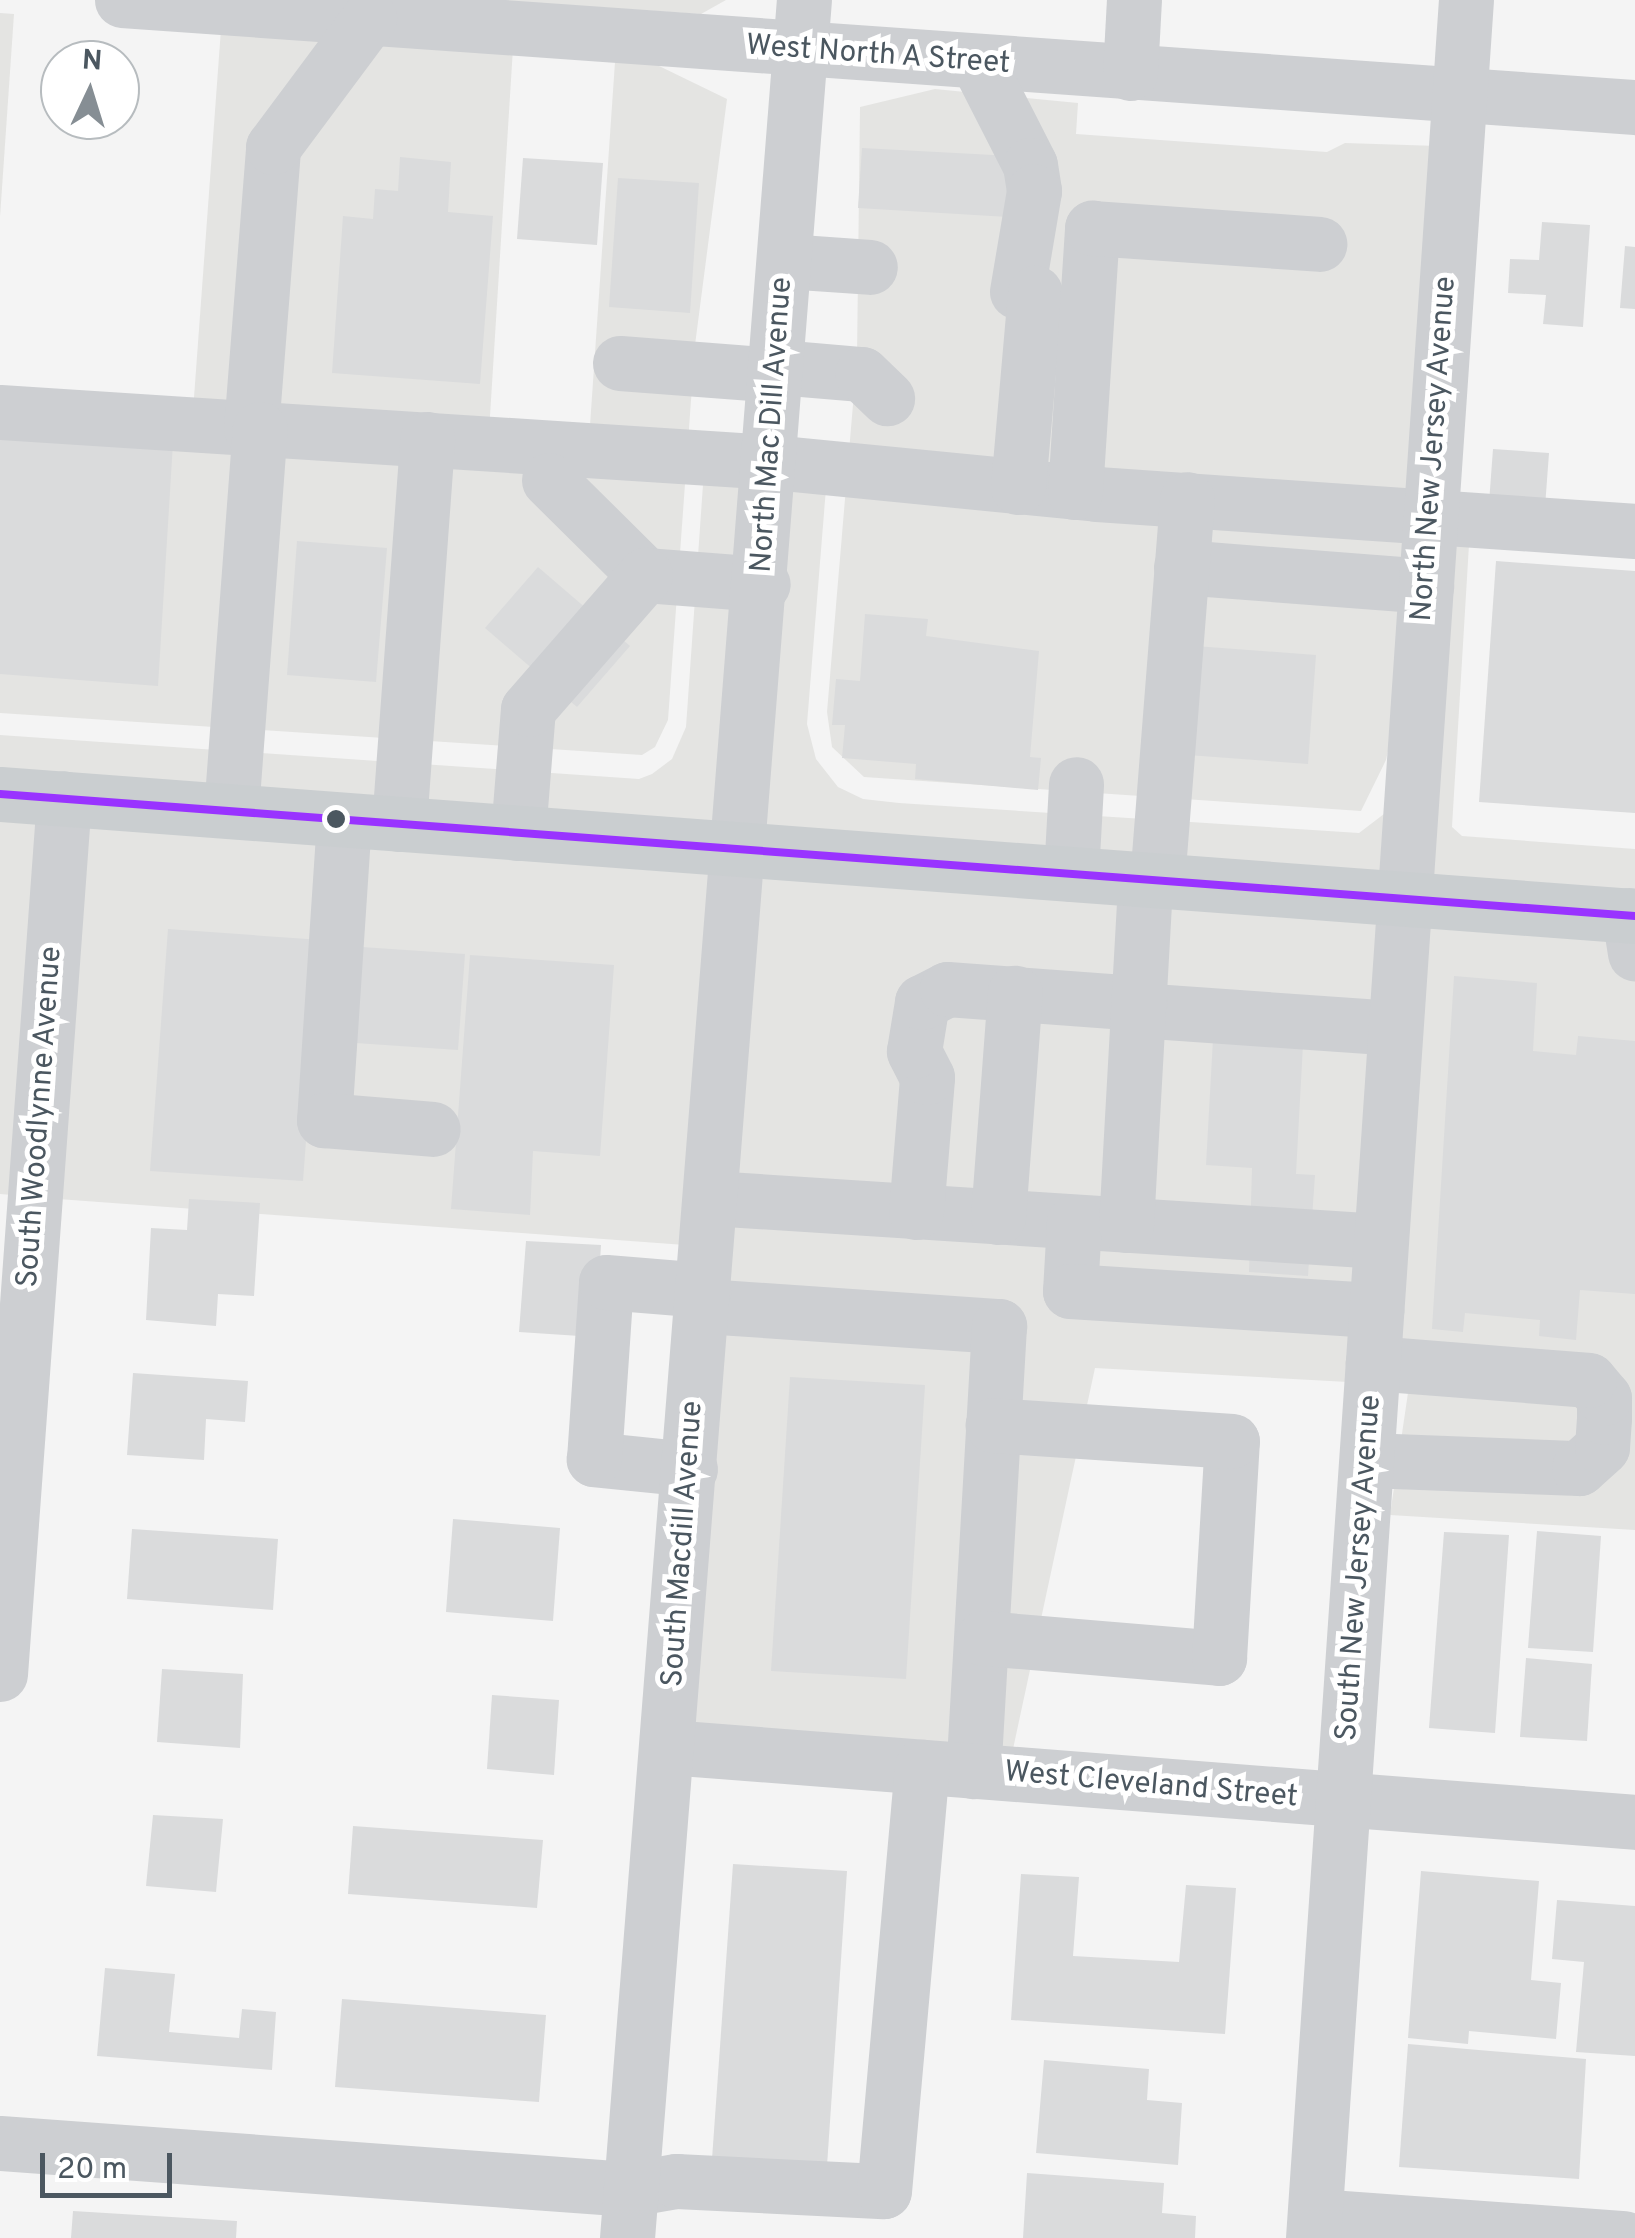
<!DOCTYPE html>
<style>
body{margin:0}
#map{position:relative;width:1635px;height:2238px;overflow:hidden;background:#f4f4f4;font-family:Overpass,sans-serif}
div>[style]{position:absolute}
.commercial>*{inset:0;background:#e4e4e2}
.building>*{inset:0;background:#dadbdc}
.minor>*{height:55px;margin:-27.5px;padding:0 27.5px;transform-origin:27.5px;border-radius:27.5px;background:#cdcfd2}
.major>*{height:55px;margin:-27.5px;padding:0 27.5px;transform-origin:27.5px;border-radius:27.5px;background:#caced0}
.bus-1>*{height:8px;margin:-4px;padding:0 4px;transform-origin:4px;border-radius:4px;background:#93f}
.dots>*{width:28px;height:28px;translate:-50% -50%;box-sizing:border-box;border:5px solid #fff;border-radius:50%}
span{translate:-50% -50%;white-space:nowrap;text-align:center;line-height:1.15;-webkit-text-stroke:10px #fff;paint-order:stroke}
.street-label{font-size:30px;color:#4b5760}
.north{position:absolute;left:40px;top:40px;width:100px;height:100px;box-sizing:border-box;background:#fff;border:2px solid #b7bcbf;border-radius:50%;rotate:4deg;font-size:28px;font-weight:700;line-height:40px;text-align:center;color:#4b5760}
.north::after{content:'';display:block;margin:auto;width:35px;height:45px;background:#868e94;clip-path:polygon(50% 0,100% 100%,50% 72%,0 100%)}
.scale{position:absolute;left:40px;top:2153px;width:132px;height:45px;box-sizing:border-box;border:5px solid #4b5760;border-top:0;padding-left:12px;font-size:30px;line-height:35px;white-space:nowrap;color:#4b5760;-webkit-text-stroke:8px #fff;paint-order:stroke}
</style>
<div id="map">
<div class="commercial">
<i style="clip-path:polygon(483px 0,726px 0,701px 14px)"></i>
<i style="clip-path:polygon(0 13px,14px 14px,0 217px)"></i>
<i style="clip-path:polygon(221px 29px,513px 48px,489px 432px,589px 440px,615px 62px,657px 65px,727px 99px,695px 345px,668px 720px,655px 747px,642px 755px,0 713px,0 398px,193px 411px)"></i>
<i style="clip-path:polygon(935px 89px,1078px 103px,1076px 134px,1327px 152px,1345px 143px,1438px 146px,1396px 714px,1386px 760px,1361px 811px,864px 777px,832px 747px,827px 712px,857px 357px,860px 107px)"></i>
<i style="clip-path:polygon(706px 442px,750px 445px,718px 822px,0 769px,0 735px,639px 779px,652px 774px,672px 759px,686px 727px)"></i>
<i style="clip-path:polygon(795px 449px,829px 451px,807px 724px,816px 759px,838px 787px,863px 799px,899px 803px,1359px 833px,1384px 814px,1380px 871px,764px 825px)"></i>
<i style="clip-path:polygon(1454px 523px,1470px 528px,1452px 827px,1462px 836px,1635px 849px,1635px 890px,1426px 875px)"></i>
<i style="clip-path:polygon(0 820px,40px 822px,12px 1195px,0 1194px)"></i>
<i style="clip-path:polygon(85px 826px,714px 873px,685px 1245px,58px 1199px)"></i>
<i style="clip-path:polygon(759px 876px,1377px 923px,1348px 1382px,1095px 1368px,1013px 1749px,693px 1725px)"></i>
<i style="clip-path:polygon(1422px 926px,1635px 942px,1635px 1530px,1390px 1515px,1409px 1386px,1394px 1384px)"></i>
</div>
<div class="building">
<i style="clip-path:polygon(862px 148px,1012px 156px,1008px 217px,858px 208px)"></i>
<i style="clip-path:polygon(400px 157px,451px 162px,448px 212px,493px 216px,480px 384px,332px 373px,343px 216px,373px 219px,375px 189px,398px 191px)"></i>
<i style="clip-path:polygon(523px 158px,603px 163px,597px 245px,517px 239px)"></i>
<i style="clip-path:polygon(618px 178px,699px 183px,690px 313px,609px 307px)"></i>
<i style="clip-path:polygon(1542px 222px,1590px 225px,1583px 327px,1543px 324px,1546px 295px,1508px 293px,1510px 259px,1539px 260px)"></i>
<i style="clip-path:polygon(1625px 246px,1635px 247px,1635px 309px,1620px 308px)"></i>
<i style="clip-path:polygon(0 430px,173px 443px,158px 686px,0 674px)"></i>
<i style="clip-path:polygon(1493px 449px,1549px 453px,1545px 507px,1489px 503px)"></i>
<i style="clip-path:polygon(297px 541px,387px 548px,376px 682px,287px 675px)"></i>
<i style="clip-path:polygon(1496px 561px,1635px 571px,1635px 813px,1479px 802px)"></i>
<i style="clip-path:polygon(538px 567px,630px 646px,577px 707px,485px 628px)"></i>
<i style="clip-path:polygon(865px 614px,928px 619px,926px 636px,1039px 651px,1030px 757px,1041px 758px,1038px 790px,915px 779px,916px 764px,842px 758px,845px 725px,832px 725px,836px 679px,860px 681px)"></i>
<i style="clip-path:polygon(1195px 646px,1316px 655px,1308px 764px,1188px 755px)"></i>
<i style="clip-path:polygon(168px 929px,321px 940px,303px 1181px,150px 1171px)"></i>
<i style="clip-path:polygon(347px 946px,465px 954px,458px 1050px,341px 1042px)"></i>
<i style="clip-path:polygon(470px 955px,614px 965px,600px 1156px,533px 1151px,530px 1215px,451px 1209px)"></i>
<i style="clip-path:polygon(1454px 976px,1537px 983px,1533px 1051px,1576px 1055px,1578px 1036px,1635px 1041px,1635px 1294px,1580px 1290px,1576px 1340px,1539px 1336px,1540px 1320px,1465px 1313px,1463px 1332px,1432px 1329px)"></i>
<i style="clip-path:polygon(1213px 1039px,1303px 1044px,1296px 1174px,1315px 1175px,1308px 1276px,1249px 1272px,1252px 1168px,1206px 1165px)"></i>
<i style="clip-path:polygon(189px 1199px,260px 1203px,254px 1296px,218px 1294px,216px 1326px,146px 1320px,151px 1228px,187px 1230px)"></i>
<i style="clip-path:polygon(526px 1241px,601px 1245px,595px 1337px,519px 1332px)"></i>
<i style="clip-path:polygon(133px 1373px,248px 1381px,245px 1422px,206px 1419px,204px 1460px,127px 1455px)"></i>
<i style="clip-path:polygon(790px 1377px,925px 1385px,906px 1679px,771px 1671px)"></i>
<i style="clip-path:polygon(453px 1519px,560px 1528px,553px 1621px,446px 1612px)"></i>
<i style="clip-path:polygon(132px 1529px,278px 1539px,273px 1610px,127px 1599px)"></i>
<i style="clip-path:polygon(1537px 1531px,1601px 1536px,1593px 1652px,1528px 1648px)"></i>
<i style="clip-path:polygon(1444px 1532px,1509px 1535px,1495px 1733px,1429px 1728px)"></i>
<i style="clip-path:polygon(1526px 1658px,1592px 1664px,1587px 1741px,1520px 1737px)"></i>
<i style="clip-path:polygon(162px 1669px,243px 1674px,240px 1748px,157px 1742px)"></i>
<i style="clip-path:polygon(492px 1695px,559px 1700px,554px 1775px,487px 1769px)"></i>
<i style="clip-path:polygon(153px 1815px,223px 1819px,216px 1892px,146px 1886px)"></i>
<i style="clip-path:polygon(353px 1826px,543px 1840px,537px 1908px,348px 1894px)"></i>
<i style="clip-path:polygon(733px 1864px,847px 1871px,827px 2166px,712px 2159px)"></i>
<i style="clip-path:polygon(1421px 1871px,1539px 1881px,1531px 1980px,1561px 1983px,1556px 2039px,1469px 2031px,1468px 2044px,1408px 2038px)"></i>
<i style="clip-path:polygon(1021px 1874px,1079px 1877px,1073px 1956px,1179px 1962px,1186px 1885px,1236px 1888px,1225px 2034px,1011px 2020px)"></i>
<i style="clip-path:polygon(1557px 1900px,1635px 1906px,1635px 2056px,1576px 2052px,1584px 1962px,1552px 1959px)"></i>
<i style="clip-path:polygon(105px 1968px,175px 1974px,169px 2032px,239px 2038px,242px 2009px,276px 2012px,272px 2070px,97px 2056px)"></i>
<i style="clip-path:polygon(342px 1999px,546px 2015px,539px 2102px,335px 2087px)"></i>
<i style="clip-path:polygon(1408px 2044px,1586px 2059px,1579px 2179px,1399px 2167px)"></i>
<i style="clip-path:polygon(1044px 2060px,1149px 2069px,1147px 2100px,1182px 2103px,1178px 2165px,1036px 2153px)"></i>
<i style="clip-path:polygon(1027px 2173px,1164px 2183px,1162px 2213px,1196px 2216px,1195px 2238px,1023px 2238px)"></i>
<i style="clip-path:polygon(73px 2211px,237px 2221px,236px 2238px,71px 2238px)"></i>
</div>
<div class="minor">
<i style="left:122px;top:0;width:1517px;rotate:4.05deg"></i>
<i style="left:978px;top:63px;width:114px;rotate:63deg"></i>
<i style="left:1030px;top:165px;width:26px;rotate:81deg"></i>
<i style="left:1034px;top:191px;width:102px;rotate:99.6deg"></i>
<i style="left:1130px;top:73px;width:73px;rotate:-86.9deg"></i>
<i style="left:785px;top:261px;width:85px;rotate:4deg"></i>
<i style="left:620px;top:363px;width:157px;rotate:4.4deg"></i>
<i style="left:778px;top:367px;width:84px;rotate:4.8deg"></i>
<i style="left:862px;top:374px;width:35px;rotate:44deg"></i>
<i style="left:0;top:412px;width:774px;rotate:3.71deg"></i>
<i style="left:772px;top:462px;width:327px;rotate:5.6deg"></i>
<i style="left:1097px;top:494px;width:539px;rotate:3.93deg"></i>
<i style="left:251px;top:429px;width:283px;rotate:-85.5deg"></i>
<i style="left:273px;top:147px;width:161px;rotate:-53.3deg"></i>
<i style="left:549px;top:480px;width:135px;rotate:44.7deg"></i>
<i style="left:645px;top:575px;width:118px;rotate:4.4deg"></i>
<i style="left:1018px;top:487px;width:195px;rotate:-85deg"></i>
<i style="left:1075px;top:492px;width:265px;rotate:-86.3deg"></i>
<i style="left:1092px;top:228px;width:228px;rotate:4deg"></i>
<i style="left:1181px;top:567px;width:246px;rotate:4.4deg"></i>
<i style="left:231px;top:811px;width:383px;rotate:-85.7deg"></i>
<i style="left:344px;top:820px;width:301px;rotate:93.8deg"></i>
<i style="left:324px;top:1120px;width:109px;rotate:4.7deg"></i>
<i style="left:399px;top:824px;width:386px;rotate:-85.8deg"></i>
<i style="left:518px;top:833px;width:124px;rotate:-85.4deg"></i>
<i style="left:528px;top:709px;width:178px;rotate:-48.9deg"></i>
<i style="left:1071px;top:874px;width:90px;rotate:-86.8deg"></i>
<i style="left:1157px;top:881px;width:383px;rotate:-85.5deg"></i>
<i style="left:1629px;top:915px;width:39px;rotate:81deg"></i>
<i style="left:1138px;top:1010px;width:256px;rotate:4deg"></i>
<i style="left:711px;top:1198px;width:670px;rotate:3.68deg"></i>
<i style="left:916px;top:1212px;width:135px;rotate:-85.3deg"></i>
<i style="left:927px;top:1077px;width:29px;rotate:-117deg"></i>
<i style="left:914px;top:1051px;width:50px;rotate:-80.7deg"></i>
<i style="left:922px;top:1002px;width:28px;rotate:-27deg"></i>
<i style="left:947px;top:989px;width:193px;rotate:4.2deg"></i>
<i style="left:998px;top:1217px;width:225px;rotate:-85.7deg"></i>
<i style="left:1074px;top:1222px;width:69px;rotate:93.3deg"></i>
<i style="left:1070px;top:1291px;width:307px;rotate:3.6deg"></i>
<i style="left:1126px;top:1225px;width:346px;rotate:-86.8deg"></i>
<i style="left:704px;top:1306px;width:296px;rotate:3.9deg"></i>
<i style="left:999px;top:1326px;width:446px;rotate:93.3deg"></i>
<i style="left:1367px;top:1460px;width:212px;rotate:2.2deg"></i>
<i style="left:1579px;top:1468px;width:31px;rotate:-42deg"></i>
<i style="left:1602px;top:1447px;width:30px;rotate:-86deg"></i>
<i style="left:1604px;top:1417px;width:19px;rotate:-90deg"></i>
<i style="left:1604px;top:1398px;width:23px;rotate:-130deg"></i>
<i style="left:1589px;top:1380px;width:217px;rotate:-175.5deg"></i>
<i style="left:690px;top:1469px;width:97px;rotate:-174.1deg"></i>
<i style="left:594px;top:1459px;width:177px;rotate:-86.1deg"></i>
<i style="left:606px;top:1282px;width:98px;rotate:4.7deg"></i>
<i style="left:983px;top:1638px;width:237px;rotate:4.8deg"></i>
<i style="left:1219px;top:1658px;width:217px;rotate:-86.6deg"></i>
<i style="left:1232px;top:1441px;width:240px;rotate:-176.2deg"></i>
<i style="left:0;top:1674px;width:878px;rotate:-85.82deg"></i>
<i style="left:668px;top:1747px;width:970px;rotate:4.43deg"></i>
<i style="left:0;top:2143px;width:632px;rotate:4.18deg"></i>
<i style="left:630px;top:2189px;width:47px;rotate:-9.9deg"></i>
<i style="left:676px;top:2181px;width:208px;rotate:2.8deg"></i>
<i style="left:884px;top:2191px;width:426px;rotate:-84.9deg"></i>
<i style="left:1315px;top:2216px;width:310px;rotate:4.1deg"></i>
<i style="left:627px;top:2238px;width:2245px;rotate:-85.48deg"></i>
<i style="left:1313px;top:2238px;width:2243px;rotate:-86.09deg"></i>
</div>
<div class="major">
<i style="left:0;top:794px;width:1640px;rotate:4.27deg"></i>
</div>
<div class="bus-1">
<i style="left:0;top:794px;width:1640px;rotate:4.27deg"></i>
</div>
<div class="dots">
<i style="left:336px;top:819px;background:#4b5760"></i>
</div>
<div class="street-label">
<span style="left:878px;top:56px;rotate:4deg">West North A Street</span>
<span style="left:773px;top:425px;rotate:-86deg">North Mac Dill Avenue</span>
<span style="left:1435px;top:449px;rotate:-86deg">North New Jersey Avenue</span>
<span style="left:41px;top:1117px;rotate:-86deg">South Woodlynne Avenue</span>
<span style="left:684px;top:1544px;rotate:-86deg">South Macdill Avenue</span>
<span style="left:1360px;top:1568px;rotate:-86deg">South New Jersey Avenue</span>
<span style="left:1151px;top:1786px;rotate:5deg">West Cleveland Street</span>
</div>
<div class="north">N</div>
<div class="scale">20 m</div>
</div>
